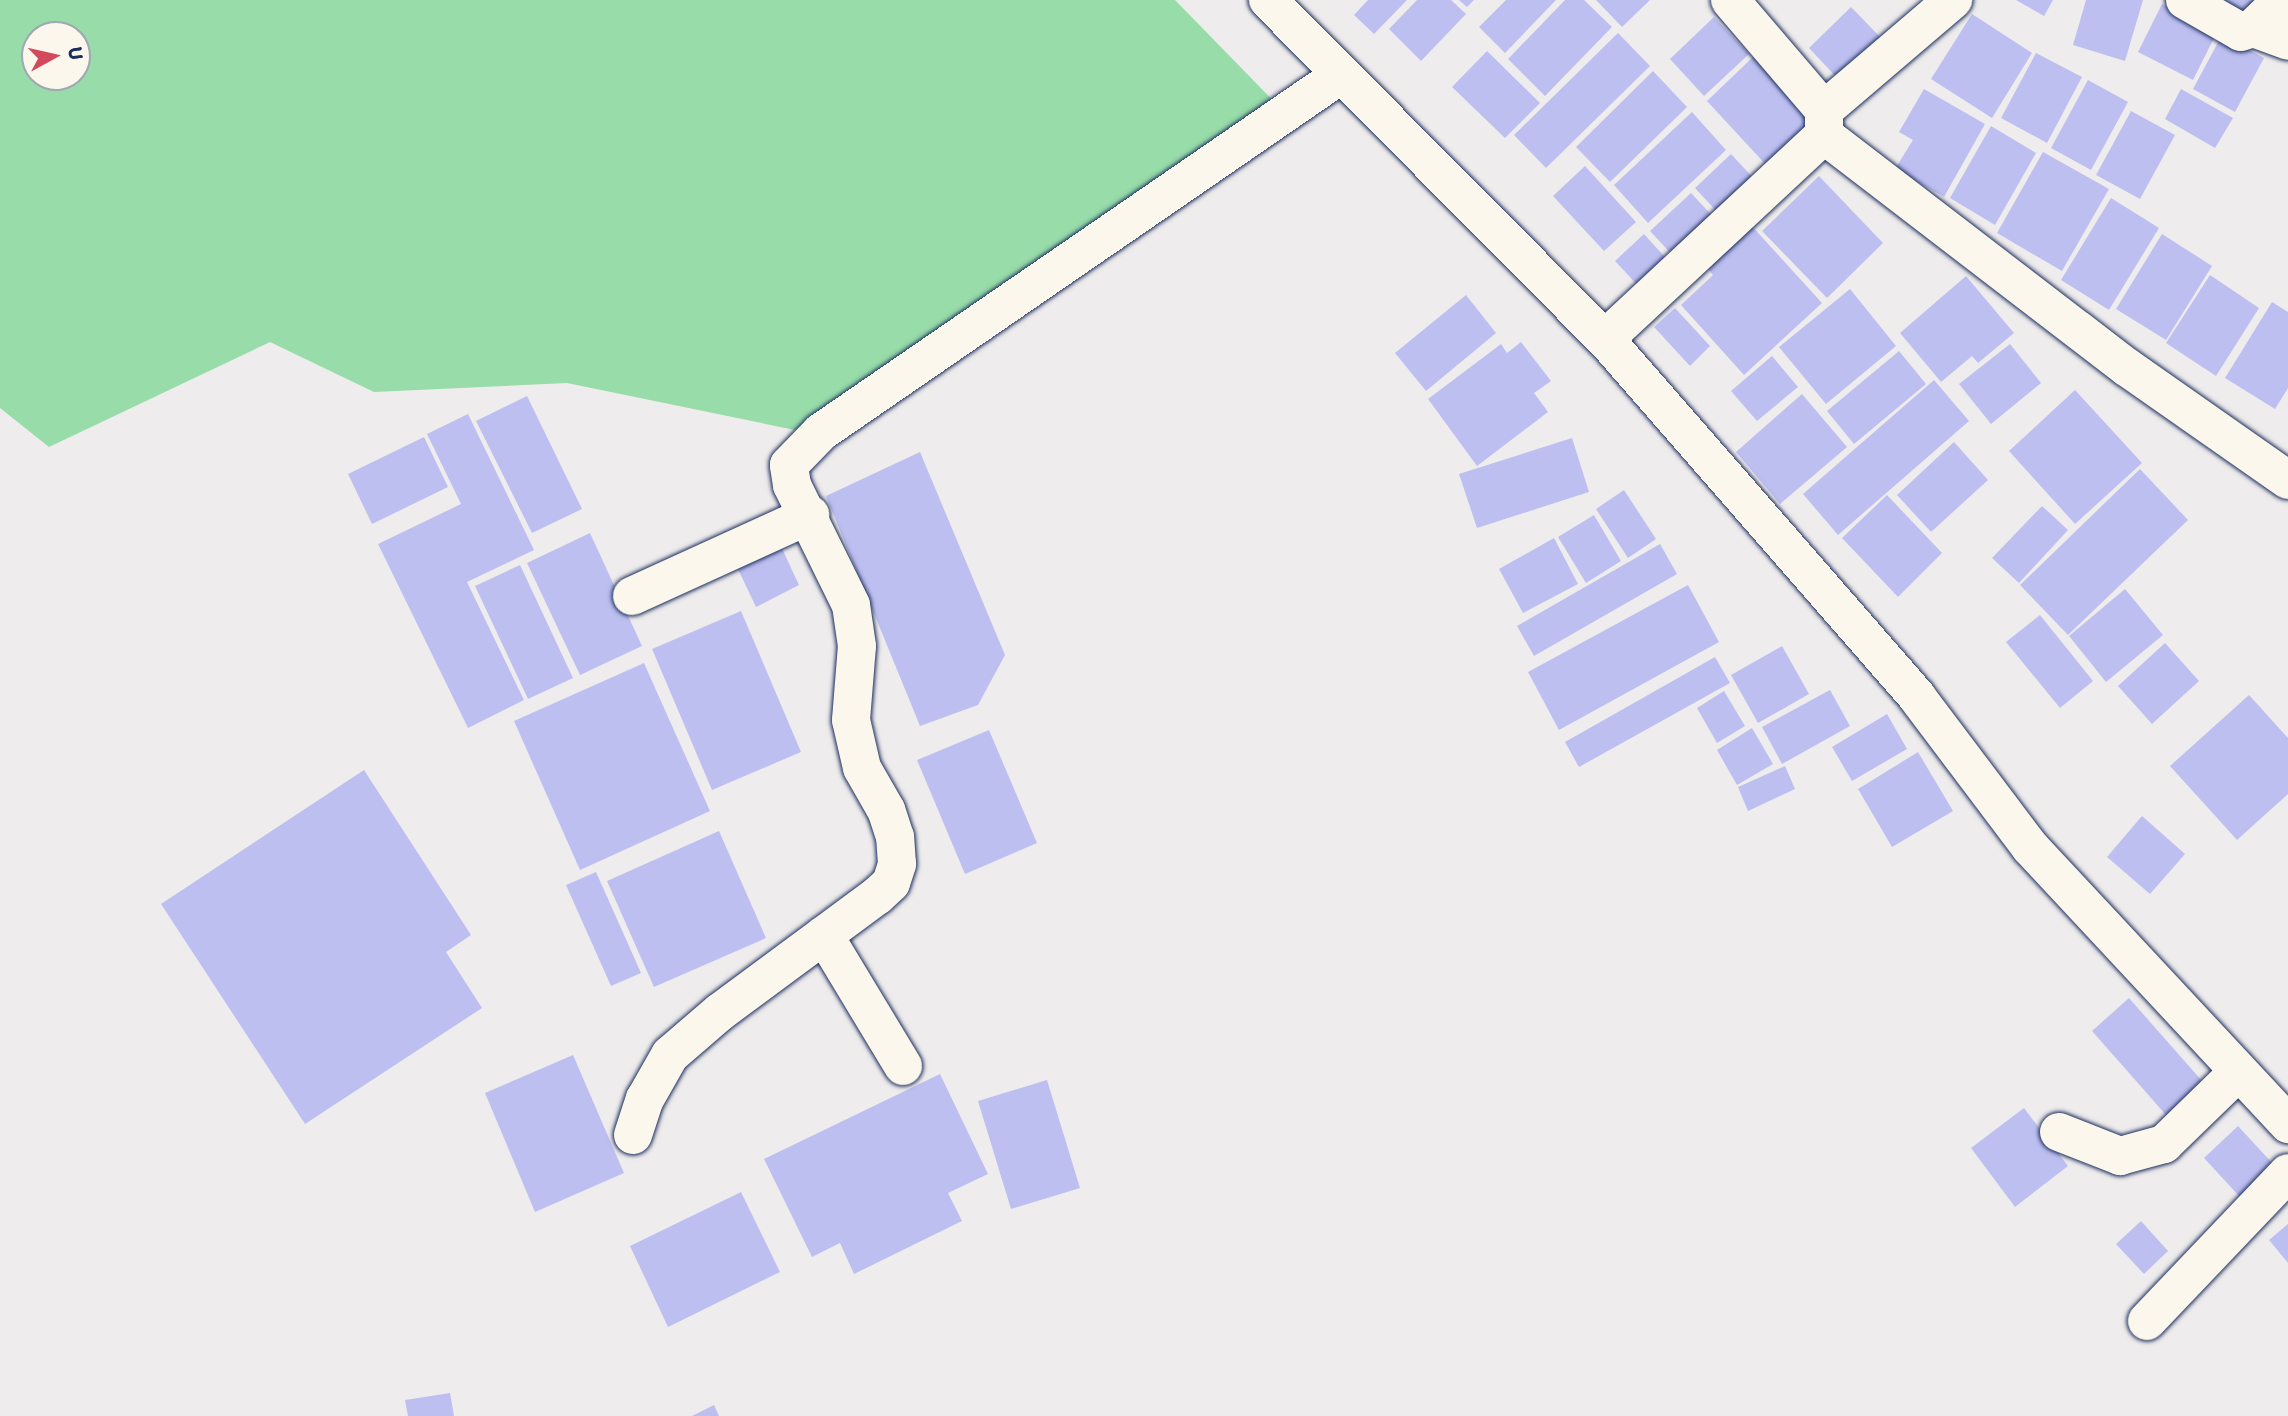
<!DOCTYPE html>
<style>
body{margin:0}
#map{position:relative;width:2288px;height:1416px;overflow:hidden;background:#efeced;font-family:"Shantell Sans",sans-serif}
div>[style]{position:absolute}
.green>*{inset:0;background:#97dca9}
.building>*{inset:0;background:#bebff1}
.roads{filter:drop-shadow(0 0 2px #1b2f5e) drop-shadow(0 0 2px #1b2f5e)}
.minor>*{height:38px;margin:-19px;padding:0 19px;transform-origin:19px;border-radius:19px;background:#fbf7ec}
span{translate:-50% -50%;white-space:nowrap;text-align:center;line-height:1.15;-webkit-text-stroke:5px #fbf7ec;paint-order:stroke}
.north{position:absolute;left:21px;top:21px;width:70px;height:70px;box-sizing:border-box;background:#fbf7ec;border:2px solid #a1a7b3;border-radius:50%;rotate:82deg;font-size:19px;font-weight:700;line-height:28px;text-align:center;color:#1b2f5e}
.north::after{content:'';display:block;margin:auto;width:24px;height:32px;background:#d1495b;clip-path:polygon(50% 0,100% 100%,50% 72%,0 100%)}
</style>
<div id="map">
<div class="green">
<i style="clip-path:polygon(evenodd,0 0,1175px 0,1287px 115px,795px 430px,567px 383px,374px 392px,270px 342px,49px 447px,0 408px,0 0,35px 35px,77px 35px,77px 77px,35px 77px,35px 35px)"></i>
</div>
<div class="building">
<i style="clip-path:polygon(1368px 0,1407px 0,1374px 34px,1354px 15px)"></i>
<i style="clip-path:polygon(1417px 0,1451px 0,1466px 14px,1421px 61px,1389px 29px)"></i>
<i style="clip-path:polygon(1459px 0,1474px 0,1467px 7px)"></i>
<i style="clip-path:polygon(1506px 0,1556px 0,1505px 53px,1479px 27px)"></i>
<i style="clip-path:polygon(1565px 0,1584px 0,1612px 27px,1545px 96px,1508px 59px)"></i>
<i style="clip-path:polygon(1596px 0,1650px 0,1622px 27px)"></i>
<i style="clip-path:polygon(2016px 0,2053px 0,2044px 16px)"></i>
<i style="clip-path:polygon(2086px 0,2143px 0,2125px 61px,2073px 45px)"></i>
<i style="clip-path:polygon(2210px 0,2262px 0,2238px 26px)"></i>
<i style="clip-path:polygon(2162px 4px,2217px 32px,2193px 80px,2138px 52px)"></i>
<i style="clip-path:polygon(1851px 7px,1882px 39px,1840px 81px,1809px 48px)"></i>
<i style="clip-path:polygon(1972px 14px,2032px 53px,1992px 118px,1931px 79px)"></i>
<i style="clip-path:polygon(1714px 17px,1749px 54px,1704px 96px,1670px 59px)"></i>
<i style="clip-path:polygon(1618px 33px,1650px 66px,1546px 168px,1514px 135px)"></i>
<i style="clip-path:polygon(2222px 35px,2264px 58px,2235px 112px,2193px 89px)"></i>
<i style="clip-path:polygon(1487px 51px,1540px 103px,1505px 138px,1452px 87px)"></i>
<i style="clip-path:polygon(2036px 53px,2082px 77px,2047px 143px,2001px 118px)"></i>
<i style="clip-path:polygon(1753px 57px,1814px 124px,1768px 167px,1707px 101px)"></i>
<i style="clip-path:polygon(1653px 71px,1687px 107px,1610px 182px,1576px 147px)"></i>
<i style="clip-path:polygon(2088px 80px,2128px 102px,2091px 170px,2051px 148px)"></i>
<i style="clip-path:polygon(1924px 89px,1985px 124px,1944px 197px,1895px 169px,1913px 140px,1899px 132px)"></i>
<i style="clip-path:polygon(2181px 89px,2233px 118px,2215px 148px,2165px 119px)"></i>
<i style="clip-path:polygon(2131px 111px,2175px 135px,2140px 199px,2096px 175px)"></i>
<i style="clip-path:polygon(1692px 112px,1726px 150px,1648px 223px,1614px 185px)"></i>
<i style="clip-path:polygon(1991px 126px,2036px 153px,1995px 225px,1950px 198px)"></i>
<i style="clip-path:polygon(2043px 152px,2109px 189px,2062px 271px,1997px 233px)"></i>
<i style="clip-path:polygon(1731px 154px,1757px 182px,1721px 216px,1695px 188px)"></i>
<i style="clip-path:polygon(1585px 166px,1636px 222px,1604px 251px,1553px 196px)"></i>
<i style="clip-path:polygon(1819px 176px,1883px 243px,1827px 298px,1762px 231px)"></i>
<i style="clip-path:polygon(1691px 193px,1719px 223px,1678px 261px,1650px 231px)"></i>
<i style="clip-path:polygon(2111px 198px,2159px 228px,2109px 310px,2061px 280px)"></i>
<i style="clip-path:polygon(1750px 224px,1822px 303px,1744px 375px,1681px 305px,1713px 275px,1705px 265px)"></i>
<i style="clip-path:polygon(1644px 234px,1673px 266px,1644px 292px,1615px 261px)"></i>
<i style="clip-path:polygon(2162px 234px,2212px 266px,2166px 340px,2116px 309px)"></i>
<i style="clip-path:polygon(2210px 275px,2259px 308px,2216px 376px,2166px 343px)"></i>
<i style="clip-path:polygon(1966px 276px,2014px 333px,1978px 363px,1972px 356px,1941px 382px,1900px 333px)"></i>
<i style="clip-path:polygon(1850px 289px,1896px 346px,1826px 404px,1779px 347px)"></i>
<i style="clip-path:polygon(1466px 295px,1496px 333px,1426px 391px,1395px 353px)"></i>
<i style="clip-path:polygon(2272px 302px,2288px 312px,2288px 388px,2275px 409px,2225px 378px)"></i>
<i style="clip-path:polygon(1675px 308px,1710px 346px,1690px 366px,1654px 327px)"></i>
<i style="clip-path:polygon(1521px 342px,1551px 381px,1534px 393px,1548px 412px,1477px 466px,1428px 399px,1501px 344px,1507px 353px)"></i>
<i style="clip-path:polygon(2010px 344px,2041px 383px,1991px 424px,1959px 384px)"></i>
<i style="clip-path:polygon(1899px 351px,1926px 384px,1854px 444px,1827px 411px)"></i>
<i style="clip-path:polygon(1772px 356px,1798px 387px,1757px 421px,1731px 391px)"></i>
<i style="clip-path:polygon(1934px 380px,1969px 421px,1838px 535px,1803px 494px)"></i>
<i style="clip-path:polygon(2075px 390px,2142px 463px,2075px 524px,2009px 451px)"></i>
<i style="clip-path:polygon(1802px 394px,1847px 447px,1780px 504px,1736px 452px)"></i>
<i style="clip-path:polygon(527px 396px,582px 509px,532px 533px,476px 421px)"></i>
<i style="clip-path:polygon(468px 414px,534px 550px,467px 582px,524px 700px,468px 728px,378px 544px,461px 504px,427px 434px)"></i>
<i style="clip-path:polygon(424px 437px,448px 487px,372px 524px,348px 474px)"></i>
<i style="clip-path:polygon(1572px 438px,1589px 492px,1477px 528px,1459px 474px)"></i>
<i style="clip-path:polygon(1954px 442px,1988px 480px,1931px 532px,1897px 495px)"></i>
<i style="clip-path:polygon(920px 452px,1005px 655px,978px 705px,920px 726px,826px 496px)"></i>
<i style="clip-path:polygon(2140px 469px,2188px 520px,2068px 635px,2020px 585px)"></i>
<i style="clip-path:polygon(1624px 490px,1656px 539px,1628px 558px,1596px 509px)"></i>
<i style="clip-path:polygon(1887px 495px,1942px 553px,1898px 597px,1842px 538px)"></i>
<i style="clip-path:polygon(2042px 506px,2068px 530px,2019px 583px,1992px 558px)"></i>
<i style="clip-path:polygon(1594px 515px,1621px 561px,1586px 583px,1558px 537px)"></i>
<i style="clip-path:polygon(590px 533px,642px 646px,580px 675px,527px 563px)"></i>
<i style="clip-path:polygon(1554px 538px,1578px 584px,1523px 613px,1499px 569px)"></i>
<i style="clip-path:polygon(779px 542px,799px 585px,756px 607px,735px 563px)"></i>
<i style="clip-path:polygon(1660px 544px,1677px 574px,1534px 656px,1517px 626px)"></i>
<i style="clip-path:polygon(520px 565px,573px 678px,528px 699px,475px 586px)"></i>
<i style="clip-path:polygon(1688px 585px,1719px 642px,1559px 730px,1528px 672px)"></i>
<i style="clip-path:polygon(2125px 589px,2163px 635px,2106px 682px,2069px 636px)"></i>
<i style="clip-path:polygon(741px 611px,801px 752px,712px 790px,652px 649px)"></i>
<i style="clip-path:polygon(2040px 615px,2093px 681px,2060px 708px,2006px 642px)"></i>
<i style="clip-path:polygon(2165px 643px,2199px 681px,2152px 724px,2118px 686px)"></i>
<i style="clip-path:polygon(1782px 646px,1809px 694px,1758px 723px,1731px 675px)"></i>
<i style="clip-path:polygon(1715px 657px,1730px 683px,1579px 767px,1565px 742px)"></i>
<i style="clip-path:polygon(644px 663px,710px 811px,580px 870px,514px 721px)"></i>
<i style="clip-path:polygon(1830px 690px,1850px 726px,1782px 764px,1762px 727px)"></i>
<i style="clip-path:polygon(1724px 691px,1745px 726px,1717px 743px,1697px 708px)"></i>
<i style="clip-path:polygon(2249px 695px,2288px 738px,2288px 794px,2237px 840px,2170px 766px)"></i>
<i style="clip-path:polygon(1887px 714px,1907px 749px,1852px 781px,1832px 747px)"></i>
<i style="clip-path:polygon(1752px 728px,1773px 764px,1737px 785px,1717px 750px)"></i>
<i style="clip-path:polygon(989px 730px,1037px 843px,965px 874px,917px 760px)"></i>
<i style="clip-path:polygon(1918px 752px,1953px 811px,1892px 847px,1858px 789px)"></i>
<i style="clip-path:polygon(1785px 766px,1795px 789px,1748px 811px,1738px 787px)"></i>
<i style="clip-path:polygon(364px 770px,471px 935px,446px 952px,482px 1008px,305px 1124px,161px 904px)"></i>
<i style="clip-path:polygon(2142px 816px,2185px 854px,2150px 894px,2107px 857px)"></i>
<i style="clip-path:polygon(719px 831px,766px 938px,654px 987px,607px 881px)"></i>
<i style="clip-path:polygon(596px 872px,641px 973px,611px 986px,566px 885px)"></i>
<i style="clip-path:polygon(2129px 998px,2203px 1082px,2166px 1115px,2092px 1031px)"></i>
<i style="clip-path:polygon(573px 1055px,624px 1173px,535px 1212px,485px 1093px)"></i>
<i style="clip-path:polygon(940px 1074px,988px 1174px,948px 1193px,962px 1221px,854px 1274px,840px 1243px,812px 1257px,764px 1159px)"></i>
<i style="clip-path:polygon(1047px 1080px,1080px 1188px,1011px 1209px,978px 1101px)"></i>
<i style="clip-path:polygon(2024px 1108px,2068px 1166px,2015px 1207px,1971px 1148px)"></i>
<i style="clip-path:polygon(2238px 1126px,2274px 1165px,2240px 1197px,2204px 1158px)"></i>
<i style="clip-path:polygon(741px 1192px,780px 1272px,668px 1327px,630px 1246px)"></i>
<i style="clip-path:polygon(2141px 1221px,2168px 1251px,2144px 1274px,2116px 1244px)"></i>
<i style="clip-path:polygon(2288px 1224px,2288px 1263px,2269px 1240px)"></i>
<i style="clip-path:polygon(450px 1393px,454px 1416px,408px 1416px,405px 1400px)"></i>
<i style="clip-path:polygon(714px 1405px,719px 1416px,692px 1416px)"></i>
</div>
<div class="roads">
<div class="minor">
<i style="left:1268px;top:0;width:478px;rotate:45.2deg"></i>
<i style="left:1605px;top:339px;width:475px;rotate:48.9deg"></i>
<i style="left:1917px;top:697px;width:188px;rotate:53deg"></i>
<i style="left:2030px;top:847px;width:379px;rotate:47deg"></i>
<i style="left:1730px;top:0;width:145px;rotate:49.5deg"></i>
<i style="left:2185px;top:0;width:64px;rotate:29.7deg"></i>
<i style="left:2241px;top:32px;width:13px;rotate:-18deg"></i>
<i style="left:2253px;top:28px;width:40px;rotate:-44deg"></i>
<i style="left:2253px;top:28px;width:37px;rotate:20deg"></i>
<i style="left:1824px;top:135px;width:383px;rotate:37.5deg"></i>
<i style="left:2128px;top:368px;width:195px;rotate:35deg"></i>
<i style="left:1605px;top:339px;width:299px;rotate:-43deg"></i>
<i style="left:1824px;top:135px;width:25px;rotate:-90deg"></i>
<i style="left:1824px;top:110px;width:170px;rotate:-40.5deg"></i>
<i style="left:632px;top:596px;width:196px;rotate:-24.5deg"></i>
<i style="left:824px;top:935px;width:153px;rotate:58.9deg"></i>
<i style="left:2059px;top:1132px;width:66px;rotate:21.5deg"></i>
<i style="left:2120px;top:1156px;width:46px;rotate:-15.3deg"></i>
<i style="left:2164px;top:1144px;width:102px;rotate:-44.2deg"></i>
<i style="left:633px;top:1135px;width:38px;rotate:-72deg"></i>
<i style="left:645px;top:1099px;width:51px;rotate:-60.4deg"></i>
<i style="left:670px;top:1055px;width:66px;rotate:-40.7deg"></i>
<i style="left:720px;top:1012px;width:195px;rotate:-36.5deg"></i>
<i style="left:877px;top:896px;width:19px;rotate:-43deg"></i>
<i style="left:891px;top:883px;width:20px;rotate:-72deg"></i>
<i style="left:897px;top:864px;width:27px;rotate:-94deg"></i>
<i style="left:895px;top:837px;width:28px;rotate:-108deg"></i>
<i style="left:886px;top:810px;width:48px;rotate:-119.7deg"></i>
<i style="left:862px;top:768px;width:49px;rotate:-102.9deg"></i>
<i style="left:851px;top:720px;width:74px;rotate:-85.4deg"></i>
<i style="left:857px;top:646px;width:41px;rotate:-98.3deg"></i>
<i style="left:851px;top:605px;width:134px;rotate:-116.2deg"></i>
<i style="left:792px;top:485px;width:20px;rotate:-99deg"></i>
<i style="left:789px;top:465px;width:46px;rotate:-45.9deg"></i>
<i style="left:821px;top:432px;width:629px;rotate:-34.5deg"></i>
<i style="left:2147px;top:1321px;width:204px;rotate:-46.4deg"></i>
</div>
</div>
<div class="north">U</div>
</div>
